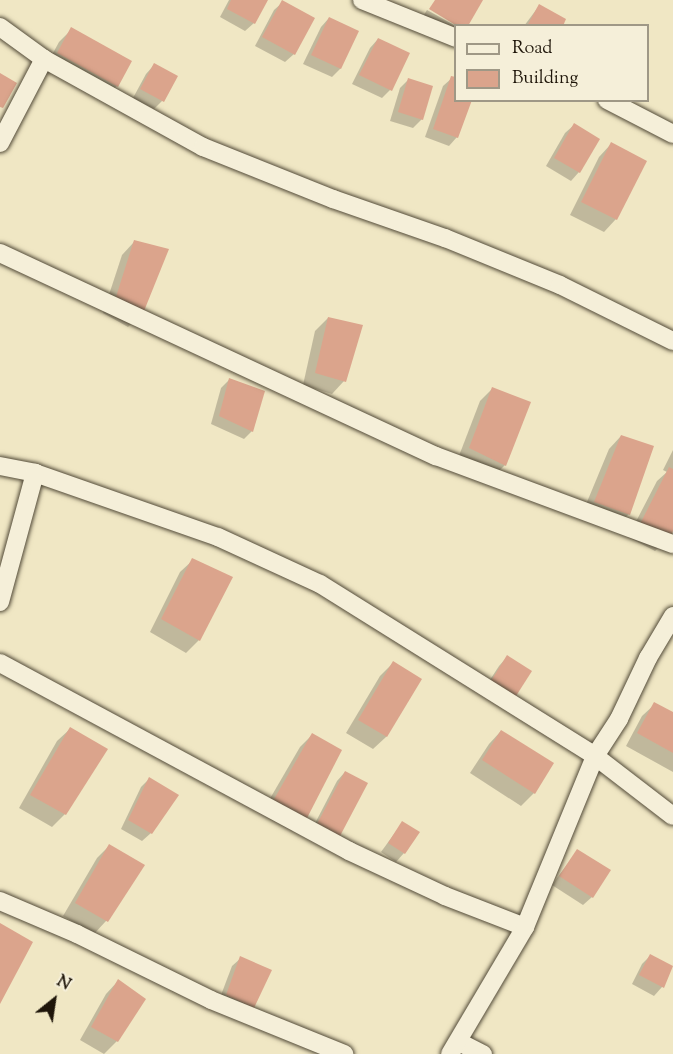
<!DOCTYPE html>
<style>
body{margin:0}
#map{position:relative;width:673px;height:1054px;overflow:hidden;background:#f0e7c4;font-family:"Sorts Mill Goudy",serif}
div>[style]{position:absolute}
.shadow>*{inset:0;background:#0003}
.building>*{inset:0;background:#dba48c}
.roads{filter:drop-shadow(0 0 2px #524a38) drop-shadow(0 0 2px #524a38)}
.minor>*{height:18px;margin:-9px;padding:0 9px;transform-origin:9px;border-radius:9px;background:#f5efd9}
span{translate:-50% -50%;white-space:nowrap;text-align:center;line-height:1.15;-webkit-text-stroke:6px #f5efd9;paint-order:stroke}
.legend{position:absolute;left:454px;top:24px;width:195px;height:78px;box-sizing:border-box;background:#f5efd9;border:2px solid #9f9886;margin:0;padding:8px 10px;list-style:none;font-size:18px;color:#1e1509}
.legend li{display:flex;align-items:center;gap:12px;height:30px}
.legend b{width:30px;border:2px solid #9f9886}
.north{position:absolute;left:24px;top:970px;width:60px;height:60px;-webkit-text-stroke:4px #f5efd9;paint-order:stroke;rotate:30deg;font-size:16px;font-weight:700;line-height:24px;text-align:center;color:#1e1509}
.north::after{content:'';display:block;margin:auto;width:21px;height:27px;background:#1e1509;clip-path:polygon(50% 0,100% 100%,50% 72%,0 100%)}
</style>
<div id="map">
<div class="shadow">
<i style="clip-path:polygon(229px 0,266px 0,254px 23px,245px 31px,220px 17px)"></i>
<i style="clip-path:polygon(283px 2px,294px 54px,285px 62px,255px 46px,274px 10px)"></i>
<i style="clip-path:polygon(539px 6px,561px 26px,524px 26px)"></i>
<i style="clip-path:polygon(427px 10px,456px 26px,456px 38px,422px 18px)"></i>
<i style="clip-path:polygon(329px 18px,357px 32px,340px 69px,332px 77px,303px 64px,321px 27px)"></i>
<i style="clip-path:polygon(72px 29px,117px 86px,104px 98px,46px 66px,59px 42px)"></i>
<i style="clip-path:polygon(378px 39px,390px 90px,382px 98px,352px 84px,370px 48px)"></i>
<i style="clip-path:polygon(154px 65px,162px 101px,154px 109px,133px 98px,146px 74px)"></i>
<i style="clip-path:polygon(452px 78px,457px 137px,449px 146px,425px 137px,443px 86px)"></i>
<i style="clip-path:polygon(408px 80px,422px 119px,413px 128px,390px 121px,400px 88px)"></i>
<i style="clip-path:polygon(574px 125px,579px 172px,571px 181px,546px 166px,565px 133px)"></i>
<i style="clip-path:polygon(611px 144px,616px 219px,604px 232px,570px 215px,599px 157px)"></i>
<i style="clip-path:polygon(134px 242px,140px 315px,128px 327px,103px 313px,122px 255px)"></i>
<i style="clip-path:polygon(328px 318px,344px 381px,332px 394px,303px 385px,315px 331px)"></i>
<i style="clip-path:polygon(229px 380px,252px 431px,244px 439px,211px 424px,221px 388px)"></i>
<i style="clip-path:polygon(492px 389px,505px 465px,492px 478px,457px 461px,480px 401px)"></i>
<i style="clip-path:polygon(621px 436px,629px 514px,616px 527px,582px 514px,609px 449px)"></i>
<i style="clip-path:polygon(673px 450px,673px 528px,668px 538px,655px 551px,628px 537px,657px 481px,667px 472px,663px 470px)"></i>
<i style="clip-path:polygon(193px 560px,199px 640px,186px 653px,150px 632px,180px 572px)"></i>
<i style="clip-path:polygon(507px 657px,530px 671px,484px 689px,499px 666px)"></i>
<i style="clip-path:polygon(393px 663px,420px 679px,386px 737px,373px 749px,346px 733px,380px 676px)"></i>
<i style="clip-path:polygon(655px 704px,673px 713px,673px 772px,626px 746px,642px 716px)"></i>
<i style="clip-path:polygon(70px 729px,65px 814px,52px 827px,19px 808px,57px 741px)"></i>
<i style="clip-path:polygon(501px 731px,534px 793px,521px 806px,470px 773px,489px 744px)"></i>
<i style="clip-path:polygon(313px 734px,304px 819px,292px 831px,261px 814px,300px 747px)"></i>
<i style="clip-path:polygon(345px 772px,366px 783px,310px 833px,337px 781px)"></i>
<i style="clip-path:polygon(149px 779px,151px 833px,142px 841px,121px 829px,141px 787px)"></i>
<i style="clip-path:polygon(402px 823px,404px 853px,396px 862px,381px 852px)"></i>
<i style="clip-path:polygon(109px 846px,106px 921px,94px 934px,63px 916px,97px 858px)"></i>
<i style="clip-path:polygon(577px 851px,592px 897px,583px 905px,552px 885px)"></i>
<i style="clip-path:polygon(650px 956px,672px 967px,662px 987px,654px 996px,632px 984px,642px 964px)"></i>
<i style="clip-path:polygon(241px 958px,270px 971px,244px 1015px,218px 1003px,232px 966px)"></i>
<i style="clip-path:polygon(118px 981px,117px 1041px,104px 1054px,80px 1040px,106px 994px)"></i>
</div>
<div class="building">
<i style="clip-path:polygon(231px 0,268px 0,255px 24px,227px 9px)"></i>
<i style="clip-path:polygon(282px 0,315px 18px,295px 55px,262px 37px)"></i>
<i style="clip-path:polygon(435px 0,483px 0,468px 26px,457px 26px,429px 9px)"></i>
<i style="clip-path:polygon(539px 4px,566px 19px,563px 26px,527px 26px)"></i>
<i style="clip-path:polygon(329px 17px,359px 31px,341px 69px,311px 55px)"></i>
<i style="clip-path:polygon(71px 27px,132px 61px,118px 87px,57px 53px)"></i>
<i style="clip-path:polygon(378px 38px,410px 53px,392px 91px,359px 75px)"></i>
<i style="clip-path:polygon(154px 63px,178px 76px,164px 102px,140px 89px)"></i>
<i style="clip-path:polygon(0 73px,17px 83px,3px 108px,0 107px)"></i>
<i style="clip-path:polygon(451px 76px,456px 77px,456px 100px,472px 100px,458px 138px,433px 129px)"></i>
<i style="clip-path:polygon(408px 78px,433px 86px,423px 120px,398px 112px)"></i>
<i style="clip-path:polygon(574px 123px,600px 139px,580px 173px,554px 158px)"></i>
<i style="clip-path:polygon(611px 142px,647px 161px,617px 220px,581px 202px)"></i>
<i style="clip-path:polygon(134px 240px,169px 249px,142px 316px,115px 300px)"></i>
<i style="clip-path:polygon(328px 317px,363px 325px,346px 382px,315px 373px)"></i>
<i style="clip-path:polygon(229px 378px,265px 391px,253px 432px,219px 416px)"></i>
<i style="clip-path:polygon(492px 387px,531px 402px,506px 466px,469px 448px)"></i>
<i style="clip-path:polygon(621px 435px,654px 446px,630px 515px,594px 502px)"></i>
<i style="clip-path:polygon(669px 467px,673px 469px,673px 531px,669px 539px,640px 524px)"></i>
<i style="clip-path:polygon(192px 558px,233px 577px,200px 641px,161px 619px)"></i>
<i style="clip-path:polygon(507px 655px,532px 671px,516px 696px,491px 681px)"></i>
<i style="clip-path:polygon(393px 661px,422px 679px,387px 737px,358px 720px)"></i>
<i style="clip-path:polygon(654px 702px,673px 712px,673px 753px,637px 733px)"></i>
<i style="clip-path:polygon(70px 727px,108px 749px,66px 815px,30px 795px)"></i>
<i style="clip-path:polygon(501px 730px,554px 763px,535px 794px,482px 760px)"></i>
<i style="clip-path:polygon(312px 733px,342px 750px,306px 820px,273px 801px)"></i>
<i style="clip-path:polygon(345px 771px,368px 783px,340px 836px,317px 824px)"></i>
<i style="clip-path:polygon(149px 777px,179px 795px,152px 834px,128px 820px)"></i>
<i style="clip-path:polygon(402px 821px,420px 832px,405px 854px,388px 843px)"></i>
<i style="clip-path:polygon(109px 844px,145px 865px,108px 922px,75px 903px)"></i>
<i style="clip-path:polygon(577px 849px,611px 870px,593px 898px,559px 876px)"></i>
<i style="clip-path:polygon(0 923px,33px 942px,0 1004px)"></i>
<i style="clip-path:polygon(650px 954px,673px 966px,664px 988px,639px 975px)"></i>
<i style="clip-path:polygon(240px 956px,272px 970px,254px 1008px,226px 995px)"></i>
<i style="clip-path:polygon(118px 979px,146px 999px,118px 1042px,91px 1027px)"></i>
</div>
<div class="roads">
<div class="minor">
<i style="left:362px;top:0;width:101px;rotate:22deg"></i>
<i style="left:0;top:27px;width:54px;rotate:36deg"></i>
<i style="left:44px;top:59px;width:182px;rotate:29deg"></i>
<i style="left:203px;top:147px;width:140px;rotate:21.8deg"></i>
<i style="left:333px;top:199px;width:119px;rotate:19.2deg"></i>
<i style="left:445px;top:238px;width:124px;rotate:22.2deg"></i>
<i style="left:560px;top:285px;width:126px;rotate:26.4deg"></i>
<i style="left:607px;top:100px;width:74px;rotate:27.3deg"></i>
<i style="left:0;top:143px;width:95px;rotate:-62.4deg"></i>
<i style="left:0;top:253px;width:481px;rotate:25deg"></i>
<i style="left:436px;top:456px;width:253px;rotate:20.4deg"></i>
<i style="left:0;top:466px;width:36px;rotate:11deg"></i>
<i style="left:35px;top:473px;width:194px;rotate:19.3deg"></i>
<i style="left:218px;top:537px;width:112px;rotate:24.7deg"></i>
<i style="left:320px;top:584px;width:324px;rotate:32deg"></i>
<i style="left:595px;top:756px;width:98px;rotate:37.6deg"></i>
<i style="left:0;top:602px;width:134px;rotate:-74.8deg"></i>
<i style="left:0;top:663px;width:396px;rotate:28.3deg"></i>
<i style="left:349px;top:851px;width:106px;rotate:25.1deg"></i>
<i style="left:445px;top:896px;width:86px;rotate:21.2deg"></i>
<i style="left:0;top:901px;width:84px;rotate:23.2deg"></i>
<i style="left:77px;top:934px;width:149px;rotate:26.2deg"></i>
<i style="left:211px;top:1000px;width:144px;rotate:22.1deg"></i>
<i style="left:459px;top:1042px;width:27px;rotate:27deg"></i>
<i style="left:450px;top:1054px;width:147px;rotate:-59.4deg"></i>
<i style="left:525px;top:927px;width:185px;rotate:-67.7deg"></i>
<i style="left:595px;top:756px;width:44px;rotate:-57deg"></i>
<i style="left:619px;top:719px;width:68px;rotate:-64.6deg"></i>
<i style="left:648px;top:658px;width:49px;rotate:-59.2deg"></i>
</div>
</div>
<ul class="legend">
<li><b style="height:8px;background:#f5efd9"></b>Road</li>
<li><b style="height:16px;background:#dba48c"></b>Building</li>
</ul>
<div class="north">N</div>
</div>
